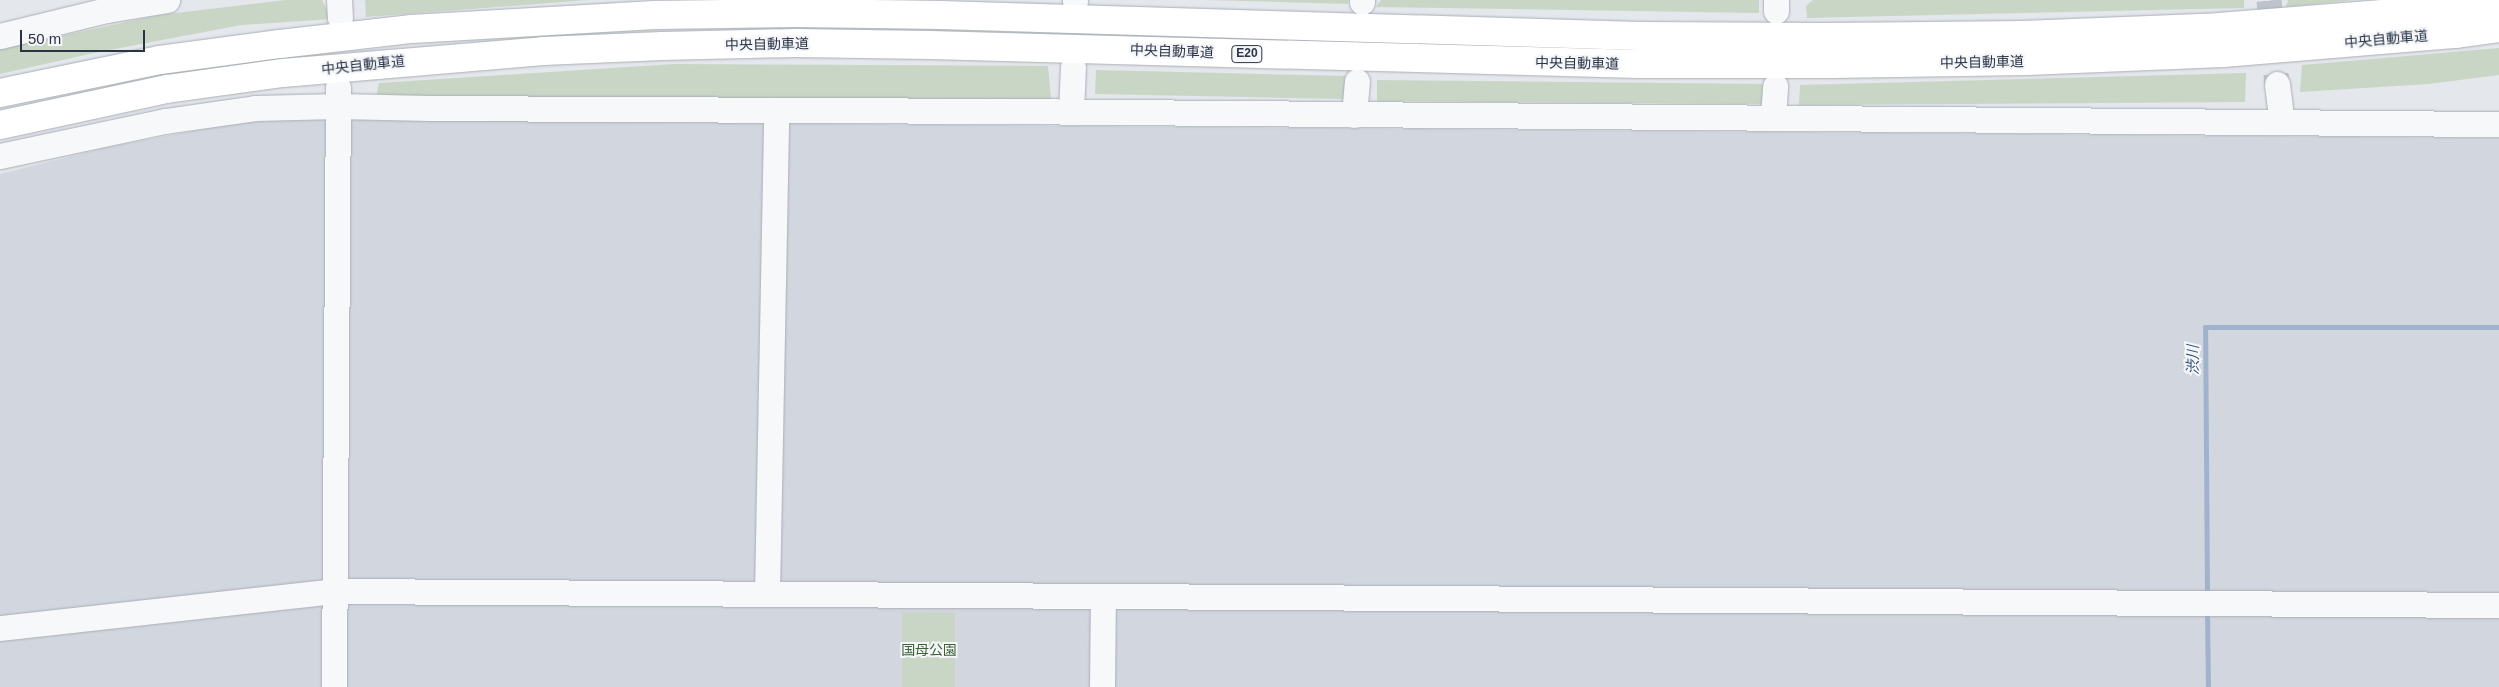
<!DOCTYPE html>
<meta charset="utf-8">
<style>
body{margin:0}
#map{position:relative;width:2499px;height:687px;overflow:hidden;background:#e4e7ec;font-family:Arial,"Noto Sans JP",sans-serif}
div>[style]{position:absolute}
.built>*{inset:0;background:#d2d6de}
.green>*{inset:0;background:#c9d6c5}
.stream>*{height:5px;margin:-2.5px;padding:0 2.5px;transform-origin:2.5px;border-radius:2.5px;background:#9fb4cc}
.minor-tunnel>*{height:25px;margin-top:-12.5px;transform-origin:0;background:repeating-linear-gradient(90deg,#bfc3cb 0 25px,transparent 0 37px)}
.roads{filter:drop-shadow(0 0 1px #a9aeb7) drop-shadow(0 0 1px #a9aeb7)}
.minor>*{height:25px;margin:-12.5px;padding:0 12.5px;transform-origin:12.5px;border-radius:12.5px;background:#f7f8fa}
.highway>*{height:28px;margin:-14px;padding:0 14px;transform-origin:14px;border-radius:14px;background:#fff}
span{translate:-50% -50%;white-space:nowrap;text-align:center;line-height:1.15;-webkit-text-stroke:4px #f4f6f9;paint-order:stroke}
.shield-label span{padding:1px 4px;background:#f4f6f9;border:1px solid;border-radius:4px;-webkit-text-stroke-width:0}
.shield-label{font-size:12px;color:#2b3445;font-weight:700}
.street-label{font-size:14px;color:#2b3445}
.park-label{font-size:14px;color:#3f6138}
.water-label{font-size:15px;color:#34527a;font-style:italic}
.scale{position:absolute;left:20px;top:30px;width:125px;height:22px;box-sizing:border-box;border:2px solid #2b3445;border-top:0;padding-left:6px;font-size:15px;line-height:18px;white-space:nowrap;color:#2b3445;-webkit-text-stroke:4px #f4f6f9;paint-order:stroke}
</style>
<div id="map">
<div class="built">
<i style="clip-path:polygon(256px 119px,2499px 138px,2499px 687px,0 687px,0 174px,108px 147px)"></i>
</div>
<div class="green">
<i style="clip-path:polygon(286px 0,322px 0,331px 19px,241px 25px,94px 53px,0 74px,0 49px,159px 15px)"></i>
<i style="clip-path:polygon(365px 0,589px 0,366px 17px)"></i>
<i style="clip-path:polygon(1206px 0,1348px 0,1348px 4px)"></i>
<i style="clip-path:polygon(1381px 0,1759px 0,1759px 13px,1376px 7px)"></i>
<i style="clip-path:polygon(1813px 0,2244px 0,2244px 8px,1807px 18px,1806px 6px)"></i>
<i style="clip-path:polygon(2288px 0,2353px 0,2286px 7px)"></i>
<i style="clip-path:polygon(2499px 48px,2499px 75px,2428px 84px,2300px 92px,2302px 65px)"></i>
<i style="clip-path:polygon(674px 64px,1048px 66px,1051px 99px,376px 97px,379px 83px)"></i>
<i style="clip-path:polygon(1096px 70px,1346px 76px,1343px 99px,1095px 94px)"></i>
<i style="clip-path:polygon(2246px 73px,2245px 102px,1799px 105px,1800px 85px)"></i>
<i style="clip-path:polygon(1377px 80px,1763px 84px,1762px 104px,1377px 101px)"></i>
<i style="clip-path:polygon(902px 612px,955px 613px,955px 687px,902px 687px)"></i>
</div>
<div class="stream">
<i style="left:2207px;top:595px;width:268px;rotate:-90.4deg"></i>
<i style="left:2205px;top:327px;width:294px"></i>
<i style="left:2207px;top:609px;width:78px;rotate:89.3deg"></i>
</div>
<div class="minor-tunnel">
<i style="left:2269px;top:0;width:84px;rotate:84.6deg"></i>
</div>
<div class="roads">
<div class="minor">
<i style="left:339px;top:0;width:18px;rotate:87deg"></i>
<i style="left:1075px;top:1px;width:1px;rotate:-90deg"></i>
<i style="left:1362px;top:2px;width:2px;rotate:-90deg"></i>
<i style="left:1776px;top:11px;width:11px;rotate:-90deg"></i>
<i style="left:0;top:36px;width:110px;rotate:-13.7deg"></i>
<i style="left:107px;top:10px;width:61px;rotate:-9.5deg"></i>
<i style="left:2277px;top:84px;width:38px;rotate:83deg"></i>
<i style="left:1071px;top:111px;width:44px;rotate:-87.4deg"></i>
<i style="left:1354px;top:115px;width:34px;rotate:-85deg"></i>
<i style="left:1773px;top:117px;width:31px;rotate:-86deg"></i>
<i style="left:0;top:156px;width:169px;rotate:-12deg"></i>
<i style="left:165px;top:121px;width:91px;rotate:-8.2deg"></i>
<i style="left:255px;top:108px;width:83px;rotate:-1.4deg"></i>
<i style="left:338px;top:106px;width:92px;rotate:1.2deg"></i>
<i style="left:430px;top:108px;width:571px;rotate:0.3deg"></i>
<i style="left:1001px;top:111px;width:1498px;rotate:0.5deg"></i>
<i style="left:767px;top:594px;width:484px;rotate:-88.9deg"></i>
<i style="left:0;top:628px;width:337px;rotate:-6.3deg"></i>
<i style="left:335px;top:591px;width:2164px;rotate:0.37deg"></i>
<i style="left:334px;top:687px;width:600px;rotate:-89.62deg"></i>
<i style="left:1102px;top:687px;width:91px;rotate:-89.4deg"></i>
</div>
<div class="highway">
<i style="left:0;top:93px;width:163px;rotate:-11.7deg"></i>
<i style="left:160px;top:60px;width:121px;rotate:-7.6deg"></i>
<i style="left:280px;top:44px;width:133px;rotate:-6.5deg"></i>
<i style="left:412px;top:29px;width:243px;rotate:-3.3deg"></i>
<i style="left:655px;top:15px;width:140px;rotate:-0.8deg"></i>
<i style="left:795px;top:13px;width:145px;rotate:0.8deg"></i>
<i style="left:940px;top:15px;width:699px;rotate:1.72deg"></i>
<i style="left:1639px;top:36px;width:187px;rotate:0.3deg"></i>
<i style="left:1826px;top:37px;width:197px;rotate:-0.6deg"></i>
<i style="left:2023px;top:35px;width:196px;rotate:-2.3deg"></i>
<i style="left:2219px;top:27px;width:239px;rotate:-4.6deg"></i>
<i style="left:2457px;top:8px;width:42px;rotate:-8.1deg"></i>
<i style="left:0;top:125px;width:171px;rotate:-12.2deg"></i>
<i style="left:167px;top:89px;width:117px;rotate:-7.9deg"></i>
<i style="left:283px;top:73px;width:261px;rotate:-4.8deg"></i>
<i style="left:543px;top:51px;width:119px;rotate:-2.4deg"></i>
<i style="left:662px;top:46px;width:134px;rotate:-1.3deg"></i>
<i style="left:796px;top:43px;width:134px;rotate:0.9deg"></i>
<i style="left:930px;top:45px;width:708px;rotate:1.54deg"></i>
<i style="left:1638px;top:64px;width:193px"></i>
<i style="left:1831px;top:64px;width:196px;rotate:-0.9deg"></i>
<i style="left:2027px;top:61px;width:196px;rotate:-2.3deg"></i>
<i style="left:2223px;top:53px;width:234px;rotate:-4.7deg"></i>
<i style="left:2456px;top:34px;width:43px;rotate:-7.9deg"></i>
</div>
</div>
<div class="shield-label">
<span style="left:1247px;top:54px">E20</span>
</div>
<div class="street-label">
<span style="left:2386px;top:39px;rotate:-5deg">中央自動車道</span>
<span style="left:767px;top:44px;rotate:-1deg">中央自動車道</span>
<span style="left:1172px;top:51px;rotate:2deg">中央自動車道</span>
<span style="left:1982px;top:62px;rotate:-1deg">中央自動車道</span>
<span style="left:1577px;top:63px;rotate:1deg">中央自動車道</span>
<span style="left:363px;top:65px;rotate:-6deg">中央自動車道</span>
</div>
<div class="park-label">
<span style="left:929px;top:650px">国母公園</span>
</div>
<div class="water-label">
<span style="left:2193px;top:360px;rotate:-90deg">渋川</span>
</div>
<div class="scale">50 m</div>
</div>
